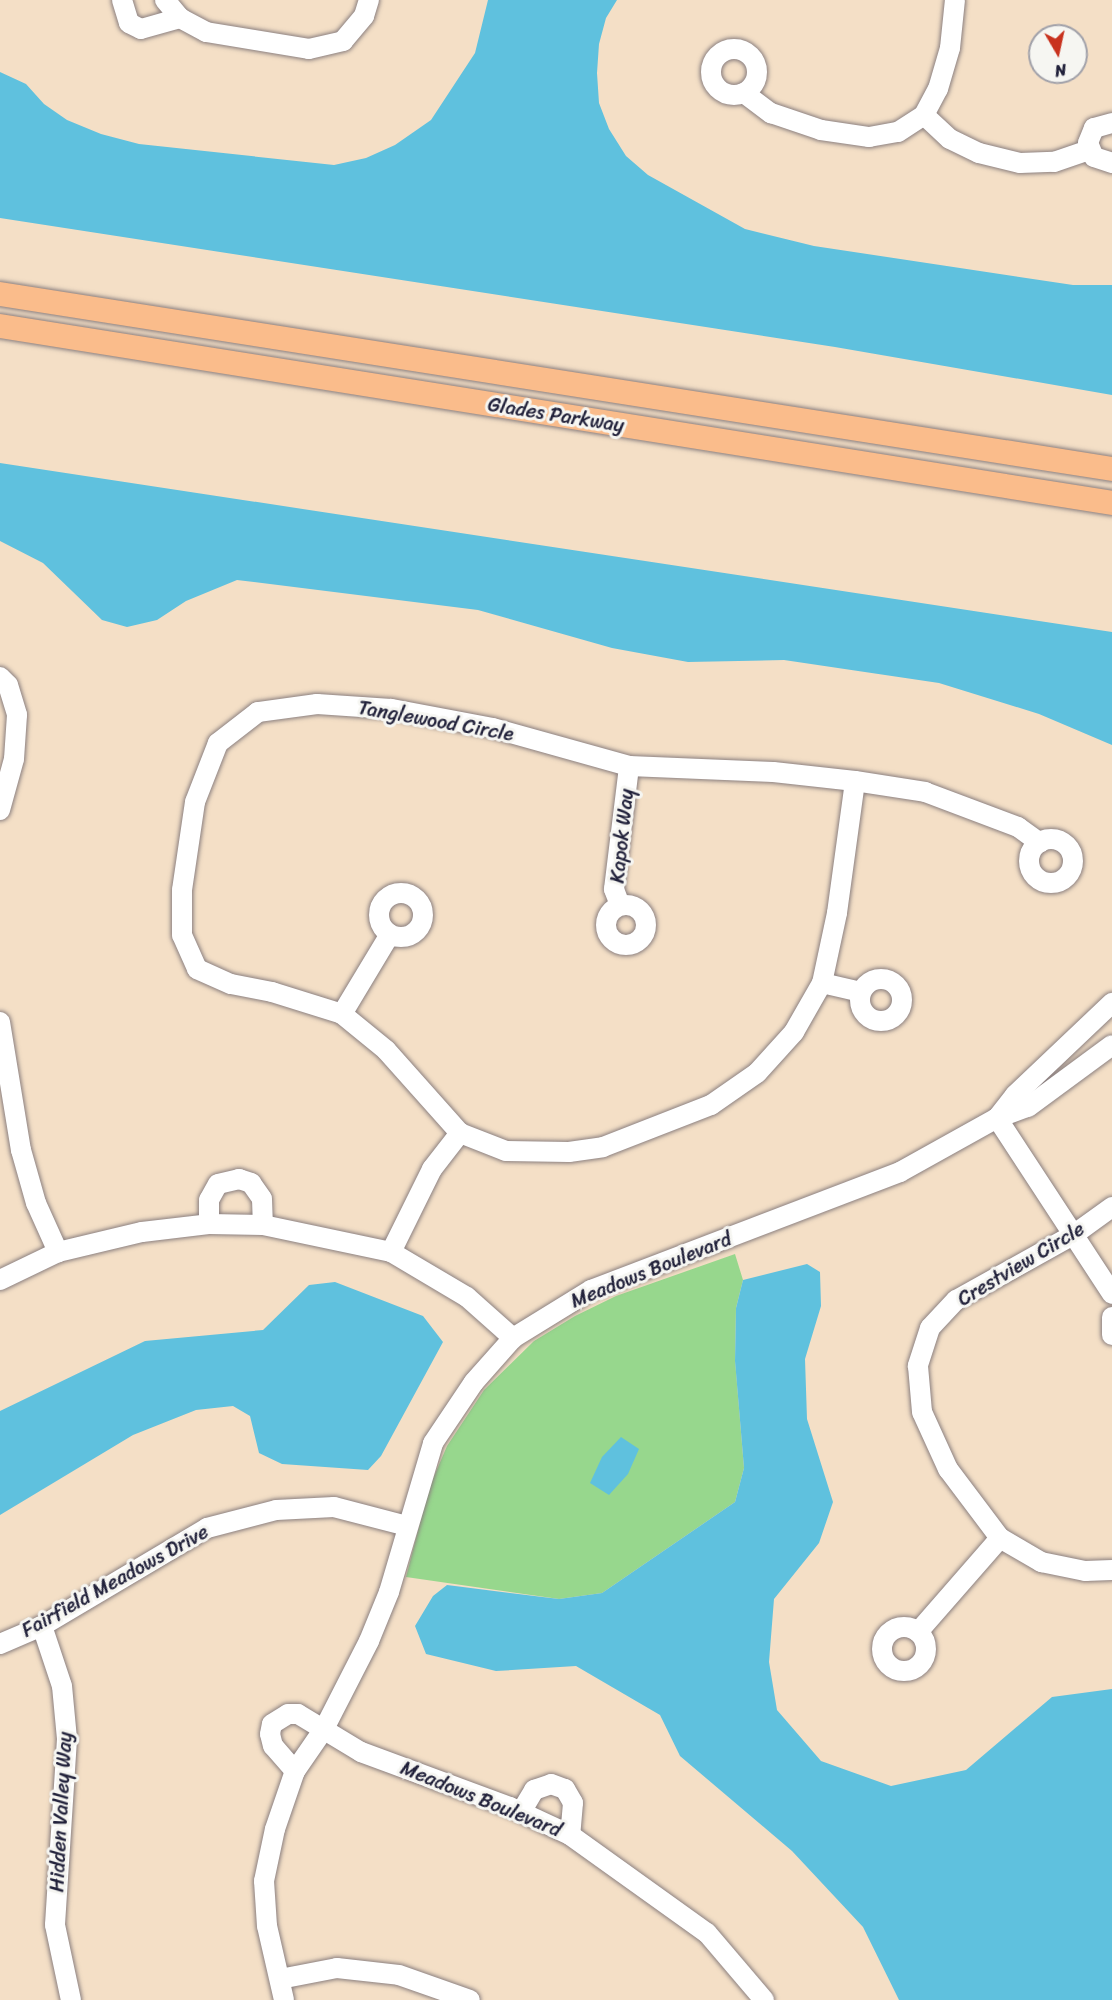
<!DOCTYPE html>
<style>
body{margin:0}
#map{position:relative;width:1112px;height:2000px;overflow:hidden;background:#f4dfc6;font-family:Sriracha,sans-serif}
div>[style]{position:absolute}
.green>*{inset:0;background:#97d78d}
.water>*{inset:0;background:#5fc1de}
.roads{filter:drop-shadow(0 0 2px #8b8080) drop-shadow(0 0 2px #8b8080)}
.minor>*{height:20px;margin:-10px;padding:0 10px;transform-origin:10px;border-radius:10px;background:#fff}
.minor>.ring{margin:-10px;padding:0;box-sizing:content-box;background:none;border:20px solid #fff;border-radius:50%}
.major>*{height:24px;margin:-12px;padding:0 12px;transform-origin:12px;border-radius:12px;background:#fabc8b}
span{translate:-50% -50%;white-space:nowrap;text-align:center;line-height:1.15;-webkit-text-stroke:6px #f6f6f2;paint-order:stroke}
.street-label{font-size:20px;color:#22223b}
.north{position:absolute;left:1028px;top:24px;width:60px;height:60px;box-sizing:border-box;background:#f6f6f2;border:2px solid #a1a1a9;border-radius:50%;rotate:171deg;font-size:16px;font-weight:700;line-height:24px;text-align:center;color:#22223b}
.north::after{content:'';display:block;margin:auto;width:21px;height:27px;background:#c8321e;clip-path:polygon(50% 0,100% 100%,50% 72%,0 100%)}
</style>
<div id="map">
<div class="green">
<i style="clip-path:polygon(735px 1254px,743px 1280px,736px 1308px,735px 1360px,744px 1468px,735px 1502px,602px 1593px,559px 1599px,406px 1577px,429px 1488px,447px 1446px,484px 1390px,534px 1341px,575px 1316px,616px 1296px)"></i>
</div>
<div class="water">
<i style="clip-path:polygon(488px 0,617px 0,606px 18px,599px 44px,597px 73px,599px 103px,609px 129px,626px 156px,648px 175px,745px 229px,814px 246px,1073px 285px,1112px 285px,1112px 395px,835px 347px,0 218px,0 72px,26px 84px,44px 104px,67px 120px,101px 134px,139px 144px,334px 165px,366px 158px,395px 145px,431px 120px,475px 53px)"></i>
<i style="clip-path:polygon(0 463px,1112px 632px,1112px 745px,1039px 714px,939px 683px,784px 660px,688px 662px,612px 648px,478px 610px,237px 580px,186px 601px,157px 620px,127px 627px,102px 620px,43px 563px,0 541px)"></i>
<i style="clip-path:polygon(807px 1264px,820px 1272px,821px 1306px,805px 1359px,807px 1419px,833px 1502px,819px 1543px,774px 1599px,769px 1662px,777px 1710px,821px 1761px,891px 1786px,966px 1770px,1052px 1697px,1112px 1689px,1112px 2000px,899px 2000px,863px 1927px,792px 1851px,680px 1756px,660px 1715px,576px 1666px,496px 1671px,426px 1654px,415px 1626px,433px 1596px,447px 1585px,559px 1599px,602px 1593px,735px 1502px,744px 1468px,735px 1361px,736px 1308px,743px 1280px)"></i>
<i style="clip-path:polygon(335px 1282px,423px 1316px,443px 1342px,381px 1456px,368px 1470px,282px 1464px,259px 1453px,250px 1416px,233px 1406px,196px 1410px,133px 1435px,0 1515px,0 1411px,145px 1341px,263px 1330px,309px 1285px)"></i>
<i style="clip-path:polygon(621px 1437px,639px 1449px,628px 1474px,609px 1495px,590px 1483px,602px 1457px)"></i>
</div>
<div class="roads">
<div class="minor">
<i style="left:122px;top:0;width:24px;rotate:73deg"></i>
<i style="left:129px;top:23px;width:13px;rotate:27deg"></i>
<i style="left:141px;top:29px;width:41px;rotate:-15.8deg"></i>
<i style="left:165px;top:0;width:23px;rotate:50deg"></i>
<i style="left:180px;top:18px;width:30px;rotate:28deg"></i>
<i style="left:206px;top:32px;width:104px;rotate:9.4deg"></i>
<i style="left:309px;top:49px;width:35px;rotate:-13deg"></i>
<i style="left:343px;top:41px;width:33px;rotate:-50deg"></i>
<i style="left:364px;top:16px;width:17px;rotate:-73deg"></i>
<i class="ring" style="left:711px;top:49px;width:26px;height:26px"></i>
<i style="left:744px;top:93px;width:34px;rotate:37deg"></i>
<i style="left:771px;top:113px;width:53px;rotate:18.8deg"></i>
<i style="left:821px;top:130px;width:49px;rotate:8.3deg"></i>
<i style="left:869px;top:137px;width:29px;rotate:-10deg"></i>
<i style="left:898px;top:132px;width:31px;rotate:-33deg"></i>
<i style="left:924px;top:115px;width:30px;rotate:-62deg"></i>
<i style="left:938px;top:89px;width:43px;rotate:-73.7deg"></i>
<i style="left:950px;top:48px;width:48px;rotate:-84.1deg"></i>
<i style="left:924px;top:115px;width:35px;rotate:43deg"></i>
<i style="left:950px;top:139px;width:32px;rotate:26deg"></i>
<i style="left:979px;top:153px;width:42px;rotate:13.7deg"></i>
<i style="left:1020px;top:163px;width:34px;rotate:-2deg"></i>
<i style="left:1054px;top:162px;width:37px;rotate:-19deg"></i>
<i style="left:1112px;top:123px;width:19px;rotate:164deg"></i>
<i style="left:1094px;top:128px;width:16px;rotate:112deg"></i>
<i style="left:1088px;top:143px;width:15px;rotate:67deg"></i>
<i style="left:1094px;top:157px;width:19px;rotate:18deg"></i>
<i style="left:0;top:677px;width:11px;rotate:45deg"></i>
<i style="left:8px;top:685px;width:31px;rotate:73deg"></i>
<i style="left:17px;top:715px;width:44px;rotate:93.9deg"></i>
<i style="left:14px;top:759px;width:53px;rotate:105.4deg"></i>
<i style="left:855px;top:781px;width:82px;rotate:-173.7deg"></i>
<i style="left:773px;top:772px;width:144px;rotate:-177.6deg"></i>
<i style="left:629px;top:766px;width:141px;rotate:-164.4deg"></i>
<i style="left:493px;top:728px;width:104px;rotate:-169.4deg"></i>
<i style="left:391px;top:709px;width:74px;rotate:-176.1deg"></i>
<i style="left:317px;top:704px;width:60px;rotate:172.3deg"></i>
<i style="left:258px;top:712px;width:51px;rotate:142.2deg"></i>
<i style="left:218px;top:743px;width:63px;rotate:111.3deg"></i>
<i style="left:195px;top:802px;width:89px;rotate:98.4deg"></i>
<i style="left:182px;top:890px;width:45px;rotate:90deg"></i>
<i style="left:182px;top:935px;width:37px;rotate:66deg"></i>
<i style="left:197px;top:969px;width:37px;rotate:24deg"></i>
<i style="left:231px;top:984px;width:42px;rotate:11deg"></i>
<i style="left:272px;top:992px;width:73px;rotate:17.4deg"></i>
<i style="left:342px;top:1014px;width:57px;rotate:39.3deg"></i>
<i style="left:386px;top:1050px;width:111px;rotate:48.3deg"></i>
<i style="left:460px;top:1133px;width:49px;rotate:21.4deg"></i>
<i style="left:506px;top:1151px;width:63px;rotate:0.9deg"></i>
<i style="left:569px;top:1152px;width:34px;rotate:-8deg"></i>
<i style="left:603px;top:1147px;width:116px;rotate:-21.3deg"></i>
<i style="left:711px;top:1105px;width:56px;rotate:-34.8deg"></i>
<i style="left:757px;top:1073px;width:55px;rotate:-47.9deg"></i>
<i style="left:794px;top:1032px;width:56px;rotate:-60.3deg"></i>
<i style="left:822px;top:983px;width:72px;rotate:-77.9deg"></i>
<i style="left:837px;top:913px;width:133px;rotate:-82.2deg"></i>
<i style="left:855px;top:781px;width:71px;rotate:8.9deg"></i>
<i style="left:925px;top:792px;width:99px;rotate:20.6deg"></i>
<i style="left:1018px;top:827px;width:27px;rotate:36deg"></i>
<i class="ring" style="left:1029px;top:839px;width:24px;height:24px"></i>
<i class="ring" style="left:379px;top:893px;width:24px;height:24px"></i>
<i class="ring" style="left:606px;top:905px;width:20px;height:20px"></i>
<i style="left:620px;top:905px;width:17px;rotate:-111deg"></i>
<i style="left:614px;top:889px;width:124px;rotate:-83deg"></i>
<i class="ring" style="left:860px;top:979px;width:22px;height:22px"></i>
<i style="left:822px;top:983px;width:40px;rotate:13deg"></i>
<i style="left:342px;top:1014px;width:93px;rotate:-59deg"></i>
<i style="left:0;top:1022px;width:130px;rotate:80.7deg"></i>
<i style="left:21px;top:1150px;width:55px;rotate:74.2deg"></i>
<i style="left:36px;top:1203px;width:54px;rotate:65.8deg"></i>
<i style="left:998px;top:1117px;width:28px;rotate:-52deg"></i>
<i style="left:1015px;top:1095px;width:134px;rotate:-43.5deg"></i>
<i style="left:997px;top:1118px;width:210px;rotate:56.8deg"></i>
<i style="left:1112px;top:1207px;width:48px;rotate:144.3deg"></i>
<i style="left:1073px;top:1235px;width:134px;rotate:150.9deg"></i>
<i style="left:956px;top:1300px;width:38px;rotate:133deg"></i>
<i style="left:930px;top:1328px;width:40px;rotate:108deg"></i>
<i style="left:918px;top:1366px;width:46px;rotate:85deg"></i>
<i style="left:922px;top:1412px;width:63px;rotate:65.5deg"></i>
<i style="left:948px;top:1469px;width:86px;rotate:53deg"></i>
<i style="left:1000px;top:1538px;width:48px;rotate:30.3deg"></i>
<i style="left:1041px;top:1562px;width:45px;rotate:11.6deg"></i>
<i style="left:1085px;top:1571px;width:27px;rotate:-2deg"></i>
<i style="left:209px;top:1224px;width:24px;rotate:-90deg"></i>
<i style="left:209px;top:1200px;width:18px;rotate:-61deg"></i>
<i style="left:218px;top:1184px;width:22px;rotate:-13deg"></i>
<i style="left:239px;top:1179px;width:13px;rotate:18deg"></i>
<i style="left:251px;top:1183px;width:19px;rotate:55deg"></i>
<i style="left:262px;top:1199px;width:26px;rotate:88deg"></i>
<i style="left:391px;top:1252px;width:93px;rotate:-63.7deg"></i>
<i style="left:432px;top:1169px;width:46px;rotate:-52.1deg"></i>
<i style="left:0;top:1280px;width:64px;rotate:-25.8deg"></i>
<i style="left:58px;top:1252px;width:86px;rotate:-13.4deg"></i>
<i style="left:142px;top:1232px;width:67px;rotate:-6.8deg"></i>
<i style="left:209px;top:1224px;width:54px;rotate:1.1deg"></i>
<i style="left:263px;top:1225px;width:131px;rotate:11.9deg"></i>
<i style="left:391px;top:1252px;width:88px;rotate:30.6deg"></i>
<i style="left:467px;top:1297px;width:62px;rotate:41.7deg"></i>
<i style="left:1112px;top:1317px;width:18px;rotate:90deg"></i>
<i style="left:42px;top:1626px;width:63px;rotate:71.6deg"></i>
<i style="left:62px;top:1686px;width:53px;rotate:84.6deg"></i>
<i style="left:67px;top:1739px;width:186px;rotate:93.7deg"></i>
<i style="left:55px;top:1925px;width:77px;rotate:78deg"></i>
<i class="ring" style="left:882px;top:1627px;width:24px;height:24px"></i>
<i style="left:918px;top:1632px;width:125px;rotate:-48.9deg"></i>
<i style="left:0;top:1644px;width:46px;rotate:-23.2deg"></i>
<i style="left:42px;top:1626px;width:192px;rotate:-30.7deg"></i>
<i style="left:207px;top:1528px;width:71px;rotate:-14.6deg"></i>
<i style="left:276px;top:1510px;width:58px;rotate:-3deg"></i>
<i style="left:334px;top:1507px;width:75px;rotate:14.6deg"></i>
<i style="left:295px;top:1771px;width:33px;rotate:-131deg"></i>
<i style="left:273px;top:1746px;width:12px;rotate:-104deg"></i>
<i style="left:270px;top:1734px;width:10px;rotate:-79deg"></i>
<i style="left:272px;top:1724px;width:19px;rotate:-32deg"></i>
<i style="left:288px;top:1714px;width:10px"></i>
<i style="left:298px;top:1714px;width:74px;rotate:31.1deg"></i>
<i style="left:361px;top:1752px;width:159px;rotate:20.3deg"></i>
<i style="left:510px;top:1807px;width:66px;rotate:25deg"></i>
<i style="left:570px;top:1835px;width:168px;rotate:35.6deg"></i>
<i style="left:707px;top:1933px;width:88px;rotate:49.6deg"></i>
<i style="left:521px;top:1812px;width:26px;rotate:-59deg"></i>
<i style="left:534px;top:1790px;width:18px;rotate:-19deg"></i>
<i style="left:551px;top:1784px;width:15px;rotate:20deg"></i>
<i style="left:565px;top:1789px;width:16px;rotate:60deg"></i>
<i style="left:573px;top:1803px;width:32px;rotate:95deg"></i>
<i style="left:280px;top:1979px;width:58px;rotate:-10.9deg"></i>
<i style="left:337px;top:1968px;width:62px;rotate:6.4deg"></i>
<i style="left:399px;top:1975px;width:75px;rotate:19.4deg"></i>
<i style="left:284px;top:2000px;width:76px;rotate:-102.9deg"></i>
<i style="left:267px;top:1926px;width:45px;rotate:-93.8deg"></i>
<i style="left:264px;top:1881px;width:53px;rotate:-78.1deg"></i>
<i style="left:275px;top:1829px;width:61px;rotate:-71deg"></i>
<i style="left:295px;top:1771px;width:51px;rotate:-55.4deg"></i>
<i style="left:324px;top:1729px;width:99px;rotate:-62.9deg"></i>
<i style="left:369px;top:1641px;width:53px;rotate:-67.8deg"></i>
<i style="left:389px;top:1592px;width:155px;rotate:-73.5deg"></i>
<i style="left:433px;top:1443px;width:73px;rotate:-56.1deg"></i>
<i style="left:474px;top:1382px;width:59px;rotate:-48.4deg"></i>
<i style="left:513px;top:1338px;width:92px;rotate:-31.6deg"></i>
<i style="left:591px;top:1290px;width:331px;rotate:-20.9deg"></i>
<i style="left:900px;top:1172px;width:111px;rotate:-29.1deg"></i>
<i style="left:997px;top:1118px;width:33px;rotate:-20deg"></i>
<i style="left:1028px;top:1107px;width:104px;rotate:-36.4deg"></i>
</div>
<div class="major">
<i style="left:0;top:294px;width:1126px;rotate:8.94deg"></i>
<i style="left:0;top:326px;width:1126px;rotate:9.04deg"></i>
</div>
</div>
<div class="street-label">
<span style="left:556px;top:415px;rotate:9deg">Glades Parkway</span>
<span style="left:436px;top:721px;rotate:10deg">Tanglewood Circle</span>
<span style="left:622px;top:836px;rotate:-84deg">Kapok Way</span>
<span style="left:1021px;top:1264px;rotate:-31deg">Crestview Circle</span>
<span style="left:651px;top:1270px;rotate:-22deg">Meadows Boulevard</span>
<span style="left:115px;top:1581px;rotate:-29deg">Fairfield Meadows Drive</span>
<span style="left:481px;top:1799px;rotate:22deg">Meadows Boulevard</span>
<span style="left:61px;top:1812px;rotate:-87deg">Hidden Valley Way</span>
</div>
<div class="north">N</div>
</div>
